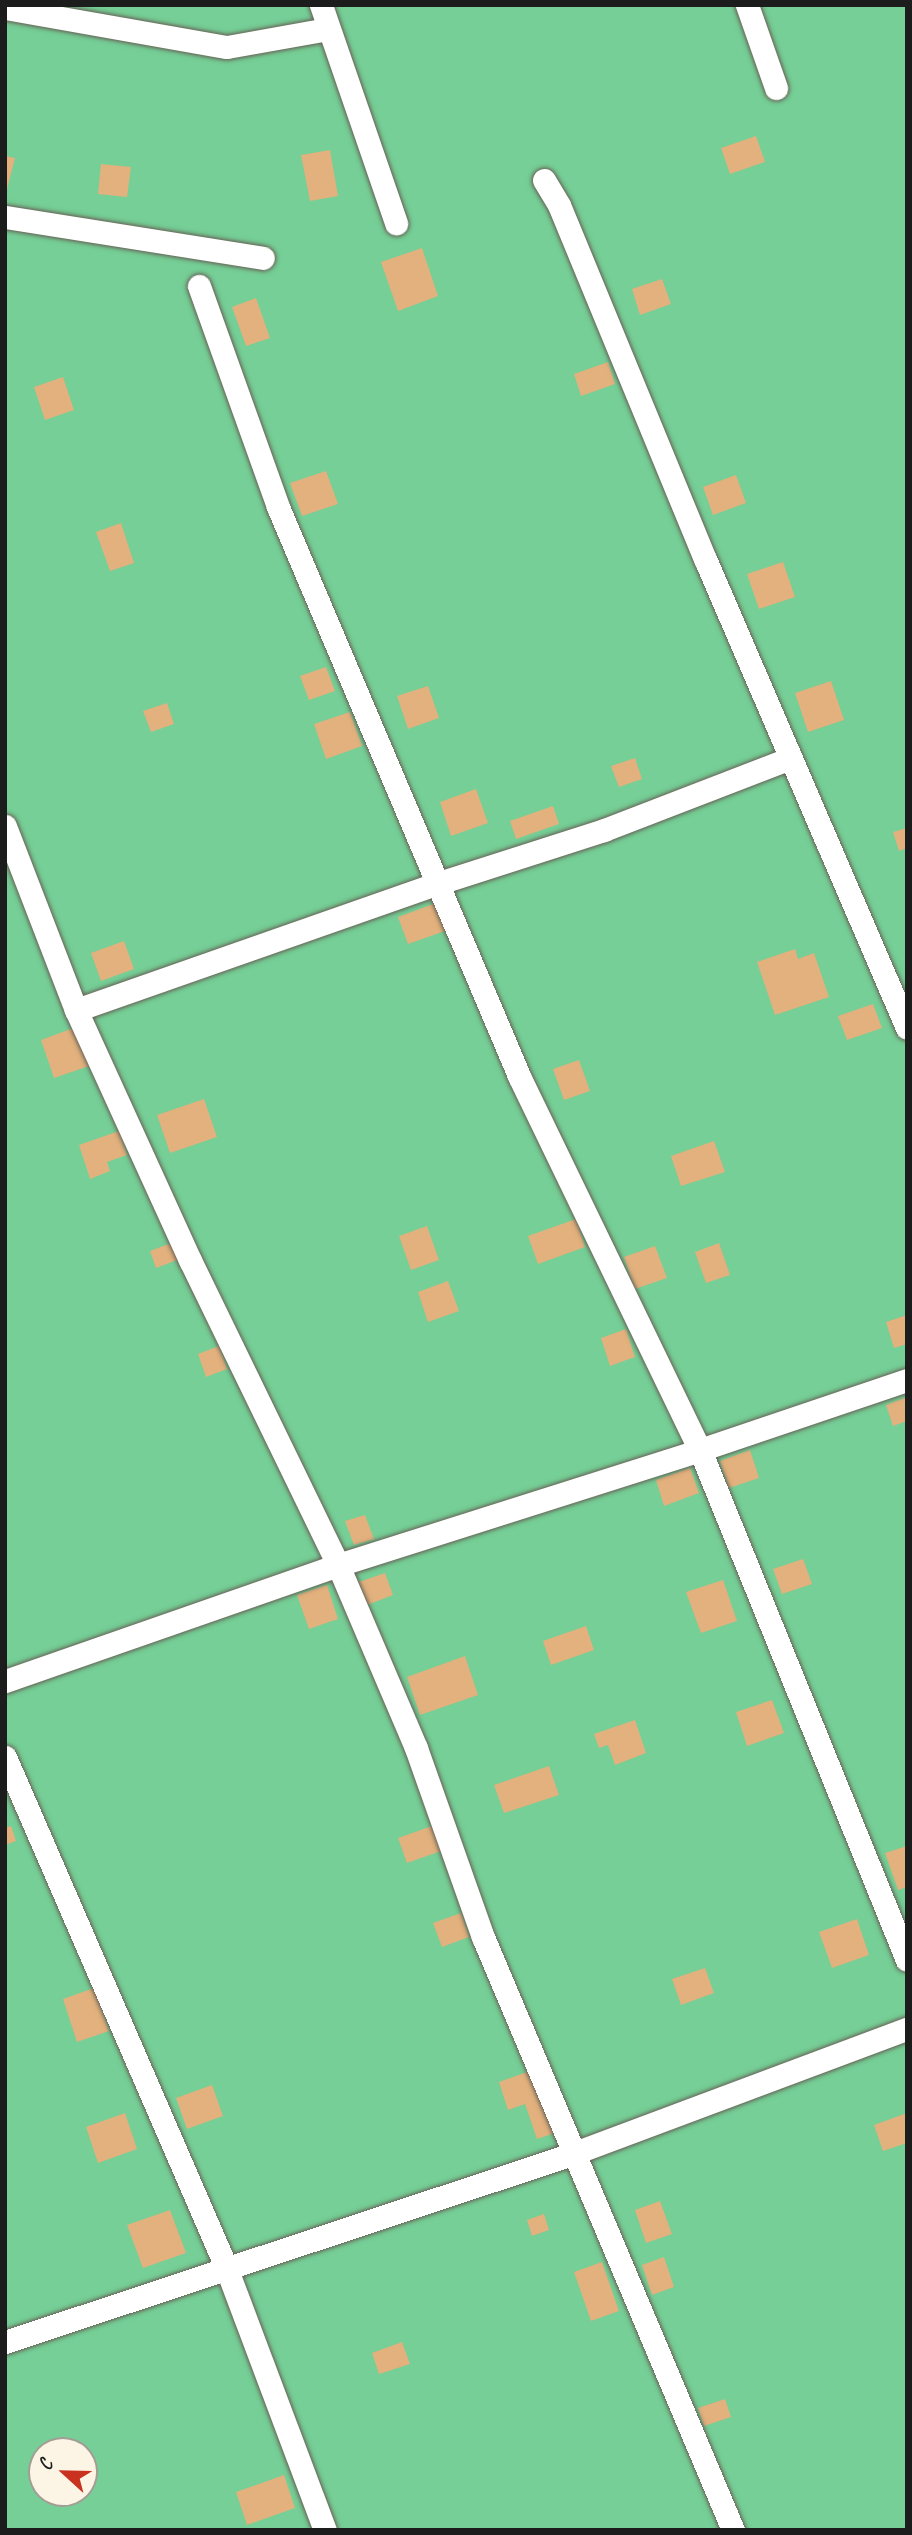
<!DOCTYPE html>
<meta charset="utf-8">
<style>
body{margin:0}
#map{position:relative;width:912px;height:2535px;overflow:hidden;background:#f3e1c3;font-family:Caveat,sans-serif}
div>[style]{position:absolute}
.green>*{inset:0;background:#75cf96}
.building>*{inset:0;background:#e2b17d}
.roads{filter:drop-shadow(0 0 2px #676156) drop-shadow(0 0 2px #676156)}
.service>*{height:23px;margin:-11.5px;padding:0 11.5px;transform-origin:11.5px;border-radius:11.5px;background:#fff}
span{translate:-50% -50%;white-space:nowrap;text-align:center;line-height:1.15;-webkit-text-stroke:6px #fcf5e5;paint-order:stroke}
.frame{position:absolute;inset:0;border:7px solid #1c1c1c;pointer-events:none}
.north{position:absolute;left:28px;top:2437px;width:70px;height:70px;box-sizing:border-box;background:#fcf5e5;border:2px solid #a29e95;border-radius:50%;rotate:292deg;font-size:19px;font-weight:700;line-height:28px;text-align:center;color:#1c1c1c}
.north::after{content:'';display:block;margin:auto;width:24px;height:32px;background:#c8321e;clip-path:polygon(50% 0,100% 100%,50% 72%,0 100%)}
</style>
<div id="map">
<div class="green">
<i style="clip-path:polygon(evenodd,5px 5px,907px 5px,907px 2530px,5px 2530px,5px 5px,42px 2451px,84px 2451px,84px 2493px,42px 2493px,42px 2451px)"></i>
</div>
<div class="building">
<i style="clip-path:polygon(756px 136px,765px 162px,730px 174px,721px 148px)"></i>
<i style="clip-path:polygon(330px 150px,338px 196px,310px 201px,301px 155px)"></i>
<i style="clip-path:polygon(5px 156px,15px 158px,6px 193px,5px 193px)"></i>
<i style="clip-path:polygon(101px 164px,131px 167px,127px 197px,98px 194px)"></i>
<i style="clip-path:polygon(422px 248px,438px 296px,398px 311px,381px 262px)"></i>
<i style="clip-path:polygon(662px 279px,671px 304px,640px 315px,632px 289px)"></i>
<i style="clip-path:polygon(256px 298px,270px 338px,246px 346px,232px 307px)"></i>
<i style="clip-path:polygon(608px 362px,615px 384px,581px 396px,574px 374px)"></i>
<i style="clip-path:polygon(63px 377px,74px 410px,45px 420px,34px 387px)"></i>
<i style="clip-path:polygon(326px 471px,338px 504px,302px 516px,290px 483px)"></i>
<i style="clip-path:polygon(736px 475px,746px 503px,713px 515px,703px 487px)"></i>
<i style="clip-path:polygon(121px 523px,134px 563px,110px 571px,96px 532px)"></i>
<i style="clip-path:polygon(783px 562px,795px 597px,759px 609px,747px 574px)"></i>
<i style="clip-path:polygon(326px 667px,335px 691px,309px 700px,300px 676px)"></i>
<i style="clip-path:polygon(831px 681px,844px 720px,808px 732px,795px 693px)"></i>
<i style="clip-path:polygon(428px 686px,439px 718px,408px 729px,397px 696px)"></i>
<i style="clip-path:polygon(167px 703px,174px 724px,151px 732px,143px 711px)"></i>
<i style="clip-path:polygon(350px 712px,362px 746px,326px 759px,314px 724px)"></i>
<i style="clip-path:polygon(635px 758px,642px 779px,619px 787px,611px 766px)"></i>
<i style="clip-path:polygon(476px 789px,488px 823px,451px 836px,440px 802px)"></i>
<i style="clip-path:polygon(553px 806px,559px 824px,516px 839px,510px 821px)"></i>
<i style="clip-path:polygon(907px 828px,907px 848px,899px 851px,893px 832px)"></i>
<i style="clip-path:polygon(436px 903px,445px 931px,408px 944px,398px 917px)"></i>
<i style="clip-path:polygon(124px 941px,134px 969px,101px 981px,91px 953px)"></i>
<i style="clip-path:polygon(795px 949px,798px 959px,814px 953px,829px 997px,775px 1015px,757px 962px)"></i>
<i style="clip-path:polygon(873px 1004px,882px 1028px,847px 1040px,838px 1016px)"></i>
<i style="clip-path:polygon(76px 1027px,89px 1066px,54px 1078px,41px 1040px)"></i>
<i style="clip-path:polygon(579px 1060px,590px 1091px,564px 1100px,553px 1069px)"></i>
<i style="clip-path:polygon(204px 1099px,217px 1137px,170px 1153px,157px 1115px)"></i>
<i style="clip-path:polygon(119px 1131px,127px 1155px,107px 1162px,110px 1171px,90px 1179px,79px 1145px)"></i>
<i style="clip-path:polygon(714px 1141px,725px 1172px,681px 1186px,671px 1156px)"></i>
<i style="clip-path:polygon(576px 1219px,585px 1247px,538px 1264px,528px 1236px)"></i>
<i style="clip-path:polygon(427px 1226px,439px 1260px,411px 1270px,399px 1236px)"></i>
<i style="clip-path:polygon(174px 1242px,180px 1259px,156px 1268px,150px 1251px)"></i>
<i style="clip-path:polygon(719px 1243px,730px 1275px,706px 1283px,695px 1252px)"></i>
<i style="clip-path:polygon(655px 1246px,667px 1278px,635px 1289px,624px 1257px)"></i>
<i style="clip-path:polygon(448px 1281px,459px 1311px,428px 1322px,418px 1292px)"></i>
<i style="clip-path:polygon(907px 1315px,907px 1344px,894px 1348px,886px 1322px)"></i>
<i style="clip-path:polygon(626px 1329px,635px 1357px,610px 1366px,601px 1338px)"></i>
<i style="clip-path:polygon(219px 1346px,227px 1369px,206px 1377px,198px 1354px)"></i>
<i style="clip-path:polygon(907px 1397px,907px 1421px,893px 1426px,886px 1405px)"></i>
<i style="clip-path:polygon(750px 1450px,759px 1478px,729px 1488px,720px 1461px)"></i>
<i style="clip-path:polygon(690px 1468px,699px 1493px,664px 1506px,656px 1480px)"></i>
<i style="clip-path:polygon(365px 1515px,374px 1539px,354px 1545px,345px 1521px)"></i>
<i style="clip-path:polygon(803px 1559px,812px 1584px,782px 1594px,773px 1569px)"></i>
<i style="clip-path:polygon(385px 1573px,393px 1595px,367px 1605px,359px 1582px)"></i>
<i style="clip-path:polygon(723px 1580px,737px 1621px,701px 1633px,686px 1592px)"></i>
<i style="clip-path:polygon(327px 1585px,338px 1619px,309px 1629px,297px 1595px)"></i>
<i style="clip-path:polygon(586px 1626px,594px 1650px,551px 1665px,543px 1641px)"></i>
<i style="clip-path:polygon(465px 1656px,478px 1695px,420px 1715px,407px 1677px)"></i>
<i style="clip-path:polygon(772px 1700px,784px 1733px,747px 1746px,736px 1712px)"></i>
<i style="clip-path:polygon(635px 1720px,646px 1753px,615px 1765px,608px 1745px,599px 1748px,594px 1734px)"></i>
<i style="clip-path:polygon(549px 1766px,559px 1795px,504px 1813px,494px 1785px)"></i>
<i style="clip-path:polygon(11px 1826px,16px 1841px,5px 1845px,5px 1828px)"></i>
<i style="clip-path:polygon(432px 1826px,441px 1851px,407px 1863px,398px 1838px)"></i>
<i style="clip-path:polygon(907px 1846px,907px 1887px,898px 1890px,885px 1853px)"></i>
<i style="clip-path:polygon(461px 1913px,469px 1937px,442px 1947px,433px 1923px)"></i>
<i style="clip-path:polygon(857px 1919px,869px 1955px,832px 1968px,819px 1932px)"></i>
<i style="clip-path:polygon(705px 1968px,714px 1993px,681px 2005px,672px 1979px)"></i>
<i style="clip-path:polygon(94px 1988px,109px 2031px,77px 2042px,63px 1999px)"></i>
<i style="clip-path:polygon(533px 2070px,555px 2133px,537px 2139px,525px 2104px,508px 2110px,499px 2082px)"></i>
<i style="clip-path:polygon(212px 2085px,223px 2116px,187px 2129px,176px 2098px)"></i>
<i style="clip-path:polygon(125px 2113px,137px 2149px,98px 2163px,86px 2127px)"></i>
<i style="clip-path:polygon(907px 2113px,907px 2143px,883px 2151px,874px 2125px)"></i>
<i style="clip-path:polygon(660px 2201px,672px 2234px,646px 2243px,635px 2210px)"></i>
<i style="clip-path:polygon(170px 2210px,186px 2253px,143px 2268px,127px 2225px)"></i>
<i style="clip-path:polygon(544px 2214px,549px 2230px,532px 2236px,527px 2220px)"></i>
<i style="clip-path:polygon(664px 2257px,674px 2287px,652px 2295px,642px 2265px)"></i>
<i style="clip-path:polygon(602px 2262px,619px 2311px,591px 2321px,574px 2272px)"></i>
<i style="clip-path:polygon(402px 2342px,410px 2364px,379px 2374px,372px 2353px)"></i>
<i style="clip-path:polygon(725px 2399px,731px 2417px,704px 2426px,698px 2408px)"></i>
<i style="clip-path:polygon(284px 2475px,295px 2508px,247px 2525px,236px 2492px)"></i>
</div>
<div class="roads">
<div class="service">
<i style="left:321px;top:5px;width:231px;rotate:71deg"></i>
<i style="left:747px;top:5px;width:88px;rotate:70.7deg"></i>
<i style="left:5px;top:8px;width:225px;rotate:10deg"></i>
<i style="left:227px;top:47px;width:103px;rotate:-10.1deg"></i>
<i style="left:544px;top:180px;width:29px;rotate:59deg"></i>
<i style="left:559px;top:205px;width:385px;rotate:67.6deg"></i>
<i style="left:706px;top:561px;width:508px;rotate:66.71deg"></i>
<i style="left:5px;top:217px;width:261px;rotate:9deg"></i>
<i style="left:199px;top:286px;width:235px;rotate:70.3deg"></i>
<i style="left:278px;top:507px;width:618px;rotate:67.04deg"></i>
<i style="left:519px;top:1076px;width:415px;rotate:64.2deg"></i>
<i style="left:700px;top:1450px;width:550px;rotate:67.91deg"></i>
<i style="left:5px;top:826px;width:197px;rotate:68.9deg"></i>
<i style="left:76px;top:1010px;width:275px;rotate:65.5deg"></i>
<i style="left:190px;top:1260px;width:339px;rotate:64.1deg"></i>
<i style="left:338px;top:1565px;width:199px;rotate:66.9deg"></i>
<i style="left:416px;top:1748px;width:201px;rotate:70.5deg"></i>
<i style="left:483px;top:1937px;width:644px;rotate:67.14deg"></i>
<i style="left:76px;top:1010px;width:385px;rotate:-19.3deg"></i>
<i style="left:439px;top:883px;width:173px;rotate:-17.8deg"></i>
<i style="left:604px;top:830px;width:200px;rotate:-21.1deg"></i>
<i style="left:5px;top:1681px;width:353px;rotate:-19.2deg"></i>
<i style="left:338px;top:1565px;width:380px;rotate:-17.6deg"></i>
<i style="left:700px;top:1450px;width:219px;rotate:-18.7deg"></i>
<i style="left:5px;top:1757px;width:556px;rotate:66.57deg"></i>
<i style="left:226px;top:2267px;width:281px;rotate:69.4deg"></i>
<i style="left:5px;top:2342px;width:597px;rotate:-18.34deg"></i>
<i style="left:572px;top:2154px;width:358px;rotate:-20.5deg"></i>
</div>
</div>
<div class="frame"></div>
<div class="north">С</div>
</div>
